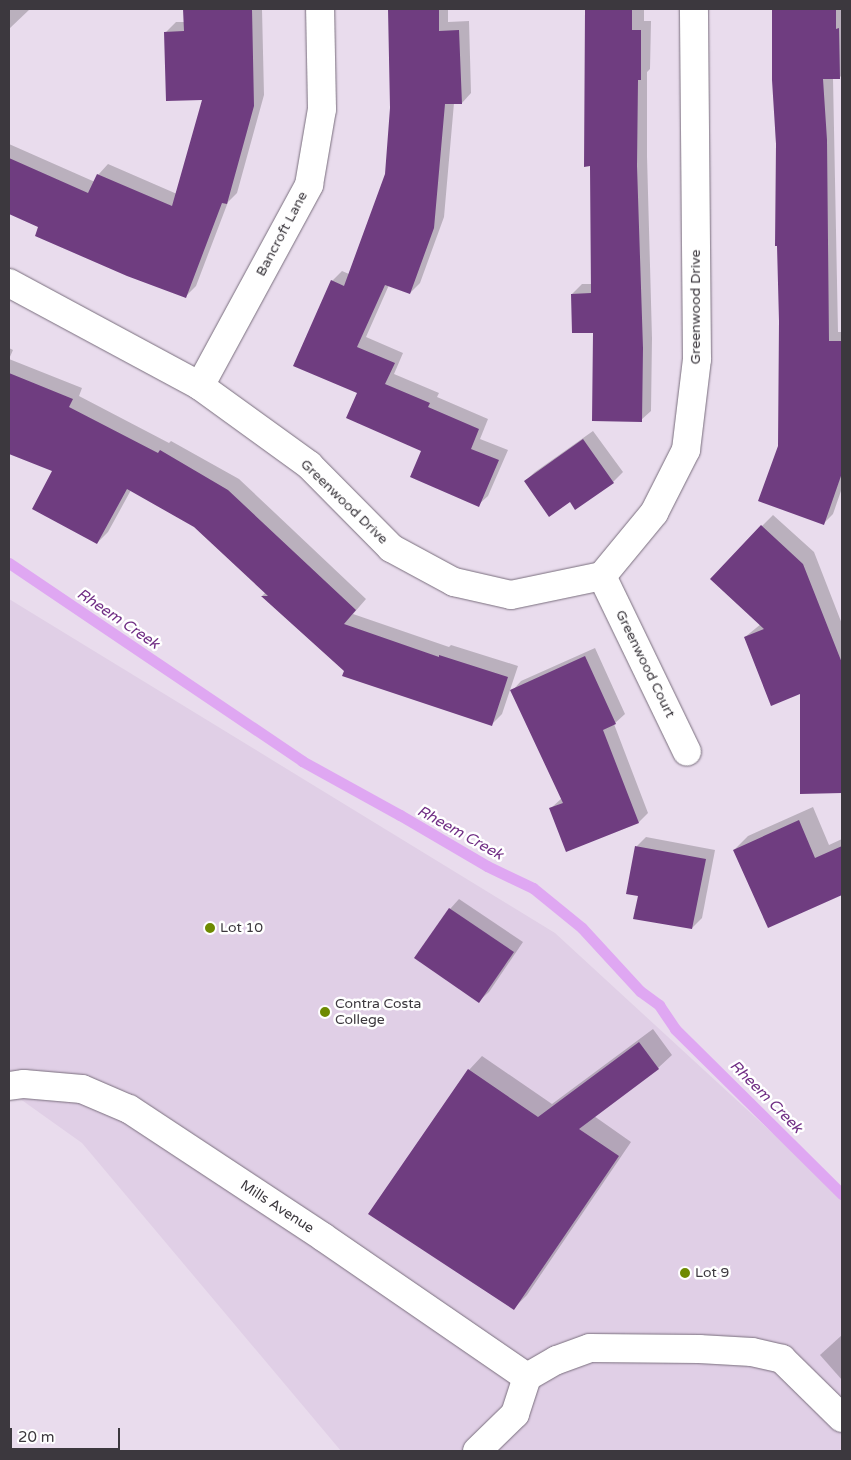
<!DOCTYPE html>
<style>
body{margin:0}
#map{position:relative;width:851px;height:1460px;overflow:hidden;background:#e9dced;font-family:"Varela Round",sans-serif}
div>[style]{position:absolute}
.built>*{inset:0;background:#e0cfe6}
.shadow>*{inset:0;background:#0003}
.stream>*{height:11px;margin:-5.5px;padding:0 5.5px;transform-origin:5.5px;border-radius:5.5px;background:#dfa7f2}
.building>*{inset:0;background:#6f3d80}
.roads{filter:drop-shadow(0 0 1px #796e7d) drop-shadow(0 0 1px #796e7d)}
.minor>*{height:28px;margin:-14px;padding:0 14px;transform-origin:14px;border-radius:14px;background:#fff}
.dots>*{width:14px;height:14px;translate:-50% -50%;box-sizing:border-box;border:2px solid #fff;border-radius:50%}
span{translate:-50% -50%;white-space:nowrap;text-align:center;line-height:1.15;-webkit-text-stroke:5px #fff;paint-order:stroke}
.street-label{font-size:14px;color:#3c383e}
.poi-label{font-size:14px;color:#3c383e}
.left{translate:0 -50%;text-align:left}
.water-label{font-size:15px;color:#712f85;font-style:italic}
.frame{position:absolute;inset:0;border:10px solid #3c383e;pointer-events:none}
.scale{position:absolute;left:10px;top:1428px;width:110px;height:22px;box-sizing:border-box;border:2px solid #3c383e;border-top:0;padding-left:6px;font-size:15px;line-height:18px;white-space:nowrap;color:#3c383e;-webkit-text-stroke:4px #fff;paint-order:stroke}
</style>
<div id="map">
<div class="built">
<i style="clip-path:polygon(9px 599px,555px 933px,842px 1197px,842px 1451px,341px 1451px,82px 1143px,9px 1091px)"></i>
</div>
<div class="shadow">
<i style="clip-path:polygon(9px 9px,30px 9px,9px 29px)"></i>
<i style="clip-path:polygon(185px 9px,262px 9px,264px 95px,237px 193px,228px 202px,196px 286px,186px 296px,9px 213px,9px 144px,95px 182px,98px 175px,108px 164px,177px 194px,204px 99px,166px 32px,176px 22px,185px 22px)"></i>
<i style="clip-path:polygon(389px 9px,448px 9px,448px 22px,469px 21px,471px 93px,462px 103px,454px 103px,444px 217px,420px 283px,410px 293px,389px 285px,366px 337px,403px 353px,394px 374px,439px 393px,437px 397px,488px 419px,480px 439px,508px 450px,488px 496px,478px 505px,423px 450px,359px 392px,332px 281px,342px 271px,349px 274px,386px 174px,391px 108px)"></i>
<i style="clip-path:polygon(586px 9px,644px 9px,644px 21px,651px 21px,650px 69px,647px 72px,647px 156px,652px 338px,651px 411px,641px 420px,572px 294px,582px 284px,592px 284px,591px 165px,585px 165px)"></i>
<i style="clip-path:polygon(773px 9px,842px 9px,842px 75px,839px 78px,833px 78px,838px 332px,842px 332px,842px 488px,833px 514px,824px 523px,780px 446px,780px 321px)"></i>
<i style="clip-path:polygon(9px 348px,13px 350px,9px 359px,82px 388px,79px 396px,169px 443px,171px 441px,239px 479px,366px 599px,353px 614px,449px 647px,451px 645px,518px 666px,502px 714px,491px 725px,345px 670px,262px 596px,266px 592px,195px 526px,131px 490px,108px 532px,97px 543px,54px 470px,9px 453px,9px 433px,12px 425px,9px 424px)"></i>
<i style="clip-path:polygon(593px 431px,623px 472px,613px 482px,576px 508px,570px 501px,525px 481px,535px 472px)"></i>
<i style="clip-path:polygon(773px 515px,814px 552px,842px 624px,842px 792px,801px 792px,801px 693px,745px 637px,761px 624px,762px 526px)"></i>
<i style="clip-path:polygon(595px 648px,625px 714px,614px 724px,648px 813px,639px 822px,550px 809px,562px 798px,512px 691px,521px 681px)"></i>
<i style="clip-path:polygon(813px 807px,829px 845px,842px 839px,842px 894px,768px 926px,734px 850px,748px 836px)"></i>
<i style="clip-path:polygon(646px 837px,715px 850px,702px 918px,692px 928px,639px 895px,637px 846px)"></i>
<i style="clip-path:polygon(459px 899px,523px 942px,489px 992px,479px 1001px,450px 909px)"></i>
<i style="clip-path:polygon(653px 1029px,672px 1055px,658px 1068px,594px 1116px,631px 1142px,527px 1295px,513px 1309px,469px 1070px,482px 1056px,552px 1104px)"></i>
<i style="clip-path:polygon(842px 1335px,842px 1380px,820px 1355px)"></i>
</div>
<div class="stream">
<i style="left:9px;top:563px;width:354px;rotate:34deg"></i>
<i style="left:302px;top:761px;width:112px;rotate:28.9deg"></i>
<i style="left:400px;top:815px;width:101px;rotate:30.4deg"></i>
<i style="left:487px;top:866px;width:51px;rotate:25.6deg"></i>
<i style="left:533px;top:888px;width:63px;rotate:39.2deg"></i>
<i style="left:582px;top:928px;width:86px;rotate:47.4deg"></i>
<i style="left:640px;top:991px;width:24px;rotate:36deg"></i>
<i style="left:659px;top:1005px;width:29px;rotate:56deg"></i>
<i style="left:675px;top:1029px;width:235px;rotate:44.7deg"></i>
</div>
<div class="building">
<i style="clip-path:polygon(183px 9px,252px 9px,254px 106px,227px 204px,222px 203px,186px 298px,127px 276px,35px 236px,38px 227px,9px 214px,9px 158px,88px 193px,97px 174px,172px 206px,202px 100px,166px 101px,164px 32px,184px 31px)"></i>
<i style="clip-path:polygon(388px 9px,439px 9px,439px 31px,459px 30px,462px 104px,445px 104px,434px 228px,410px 294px,385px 285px,357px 347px,395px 363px,385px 384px,430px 403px,428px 407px,479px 429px,471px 449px,499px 460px,479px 507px,410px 477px,421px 451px,346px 418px,357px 393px,293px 366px,331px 280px,344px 286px,385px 174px,390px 108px)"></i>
<i style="clip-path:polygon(585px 9px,632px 9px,632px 30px,641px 30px,641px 80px,638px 80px,637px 166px,643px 348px,642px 422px,592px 421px,593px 333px,572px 333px,571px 294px,591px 293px,590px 166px,584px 167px)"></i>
<i style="clip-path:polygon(772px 9px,836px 9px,836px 29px,839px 28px,840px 79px,823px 79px,827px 140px,829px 341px,842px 341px,842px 473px,824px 525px,758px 501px,778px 446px,779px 321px,777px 246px,775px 246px,776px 144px,772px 80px)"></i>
<i style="clip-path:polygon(9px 373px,73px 399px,69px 407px,158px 453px,160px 450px,228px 490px,356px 610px,344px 624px,439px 657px,439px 655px,508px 677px,492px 726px,342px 676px,344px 671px,261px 596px,268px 596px,194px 527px,127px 489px,97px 544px,32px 509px,52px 471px,9px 454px)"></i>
<i style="clip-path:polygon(583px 439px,614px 483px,575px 510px,570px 502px,549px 517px,524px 481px)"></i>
<i style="clip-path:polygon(761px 525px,803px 564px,842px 663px,842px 793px,800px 794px,800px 694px,771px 706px,744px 637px,764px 629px,710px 579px)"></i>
<i style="clip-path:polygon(585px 656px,616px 724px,603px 730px,639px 823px,566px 852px,549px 808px,563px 803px,510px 690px)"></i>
<i style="clip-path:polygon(799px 820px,815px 858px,842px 846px,842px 895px,768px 928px,733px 850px)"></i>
<i style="clip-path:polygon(635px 846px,706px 859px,692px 929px,633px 919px,638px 896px,626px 894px)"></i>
<i style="clip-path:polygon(449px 908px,514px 952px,479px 1003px,414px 958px)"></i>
<i style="clip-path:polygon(639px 1042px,659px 1069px,579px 1129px,619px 1156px,514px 1310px,368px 1214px,468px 1069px,538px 1117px)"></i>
</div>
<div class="roads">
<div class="minor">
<i style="left:9px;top:283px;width:217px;rotate:28.3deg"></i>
<i style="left:200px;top:386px;width:135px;rotate:35.9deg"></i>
<i style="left:309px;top:465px;width:117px;rotate:45.3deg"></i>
<i style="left:391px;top:548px;width:72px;rotate:28.4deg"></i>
<i style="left:454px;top:582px;width:58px;rotate:12.8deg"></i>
<i style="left:511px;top:595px;width:93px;rotate:-11.8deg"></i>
<i style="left:602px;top:576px;width:82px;rotate:-50.5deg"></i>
<i style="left:654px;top:513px;width:71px;rotate:-63.1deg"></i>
<i style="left:686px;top:450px;width:92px;rotate:-83.1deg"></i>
<i style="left:697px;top:359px;width:350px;rotate:-90.5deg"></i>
<i style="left:200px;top:386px;width:229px;rotate:-61.5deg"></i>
<i style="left:309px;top:185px;width:77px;rotate:-80.3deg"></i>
<i style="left:322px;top:109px;width:100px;rotate:-91.1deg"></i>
<i style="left:602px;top:576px;width:195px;rotate:64.2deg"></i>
<i style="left:9px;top:1086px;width:15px;rotate:-8deg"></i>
<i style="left:24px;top:1084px;width:58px;rotate:4.9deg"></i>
<i style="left:82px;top:1089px;width:51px;rotate:23.1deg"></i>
<i style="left:129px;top:1109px;width:232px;rotate:33.4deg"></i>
<i style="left:323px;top:1237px;width:247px;rotate:34.5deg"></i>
<i style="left:527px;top:1377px;width:34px;rotate:-30deg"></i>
<i style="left:557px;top:1360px;width:35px;rotate:-20deg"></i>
<i style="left:590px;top:1348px;width:109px;rotate:0.5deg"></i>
<i style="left:699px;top:1349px;width:53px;rotate:3.2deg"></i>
<i style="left:752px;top:1352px;width:31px;rotate:13deg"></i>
<i style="left:782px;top:1359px;width:84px;rotate:44.5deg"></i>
<i style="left:477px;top:1451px;width:53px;rotate:-44.2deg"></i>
<i style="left:515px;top:1414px;width:39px;rotate:-72deg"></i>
</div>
</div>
<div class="dots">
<i style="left:210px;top:928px;background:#6e8a01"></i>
<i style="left:325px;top:1012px;background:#6e8a01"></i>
<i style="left:685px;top:1273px;background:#6e8a01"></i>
</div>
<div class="street-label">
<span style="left:282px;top:234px;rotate:-62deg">Bancroft Lane</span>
<span style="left:696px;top:307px;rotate:-90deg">Greenwood Drive</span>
<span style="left:344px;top:502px;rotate:44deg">Greenwood Drive</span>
<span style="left:645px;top:664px;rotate:64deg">Greenwood Court</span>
<span style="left:277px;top:1207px;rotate:33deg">Mills Avenue</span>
</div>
<div class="poi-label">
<span class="left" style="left:220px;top:928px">Lot 10</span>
<span class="left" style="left:335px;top:1012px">Contra Costa<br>College</span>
<span class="left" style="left:695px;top:1273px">Lot 9</span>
</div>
<div class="water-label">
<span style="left:118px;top:619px;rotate:34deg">Rheem Creek</span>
<span style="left:460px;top:833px;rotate:29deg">Rheem Creek</span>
<span style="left:766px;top:1097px;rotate:45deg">Rheem Creek</span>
</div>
<div class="frame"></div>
<div class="scale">20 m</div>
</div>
